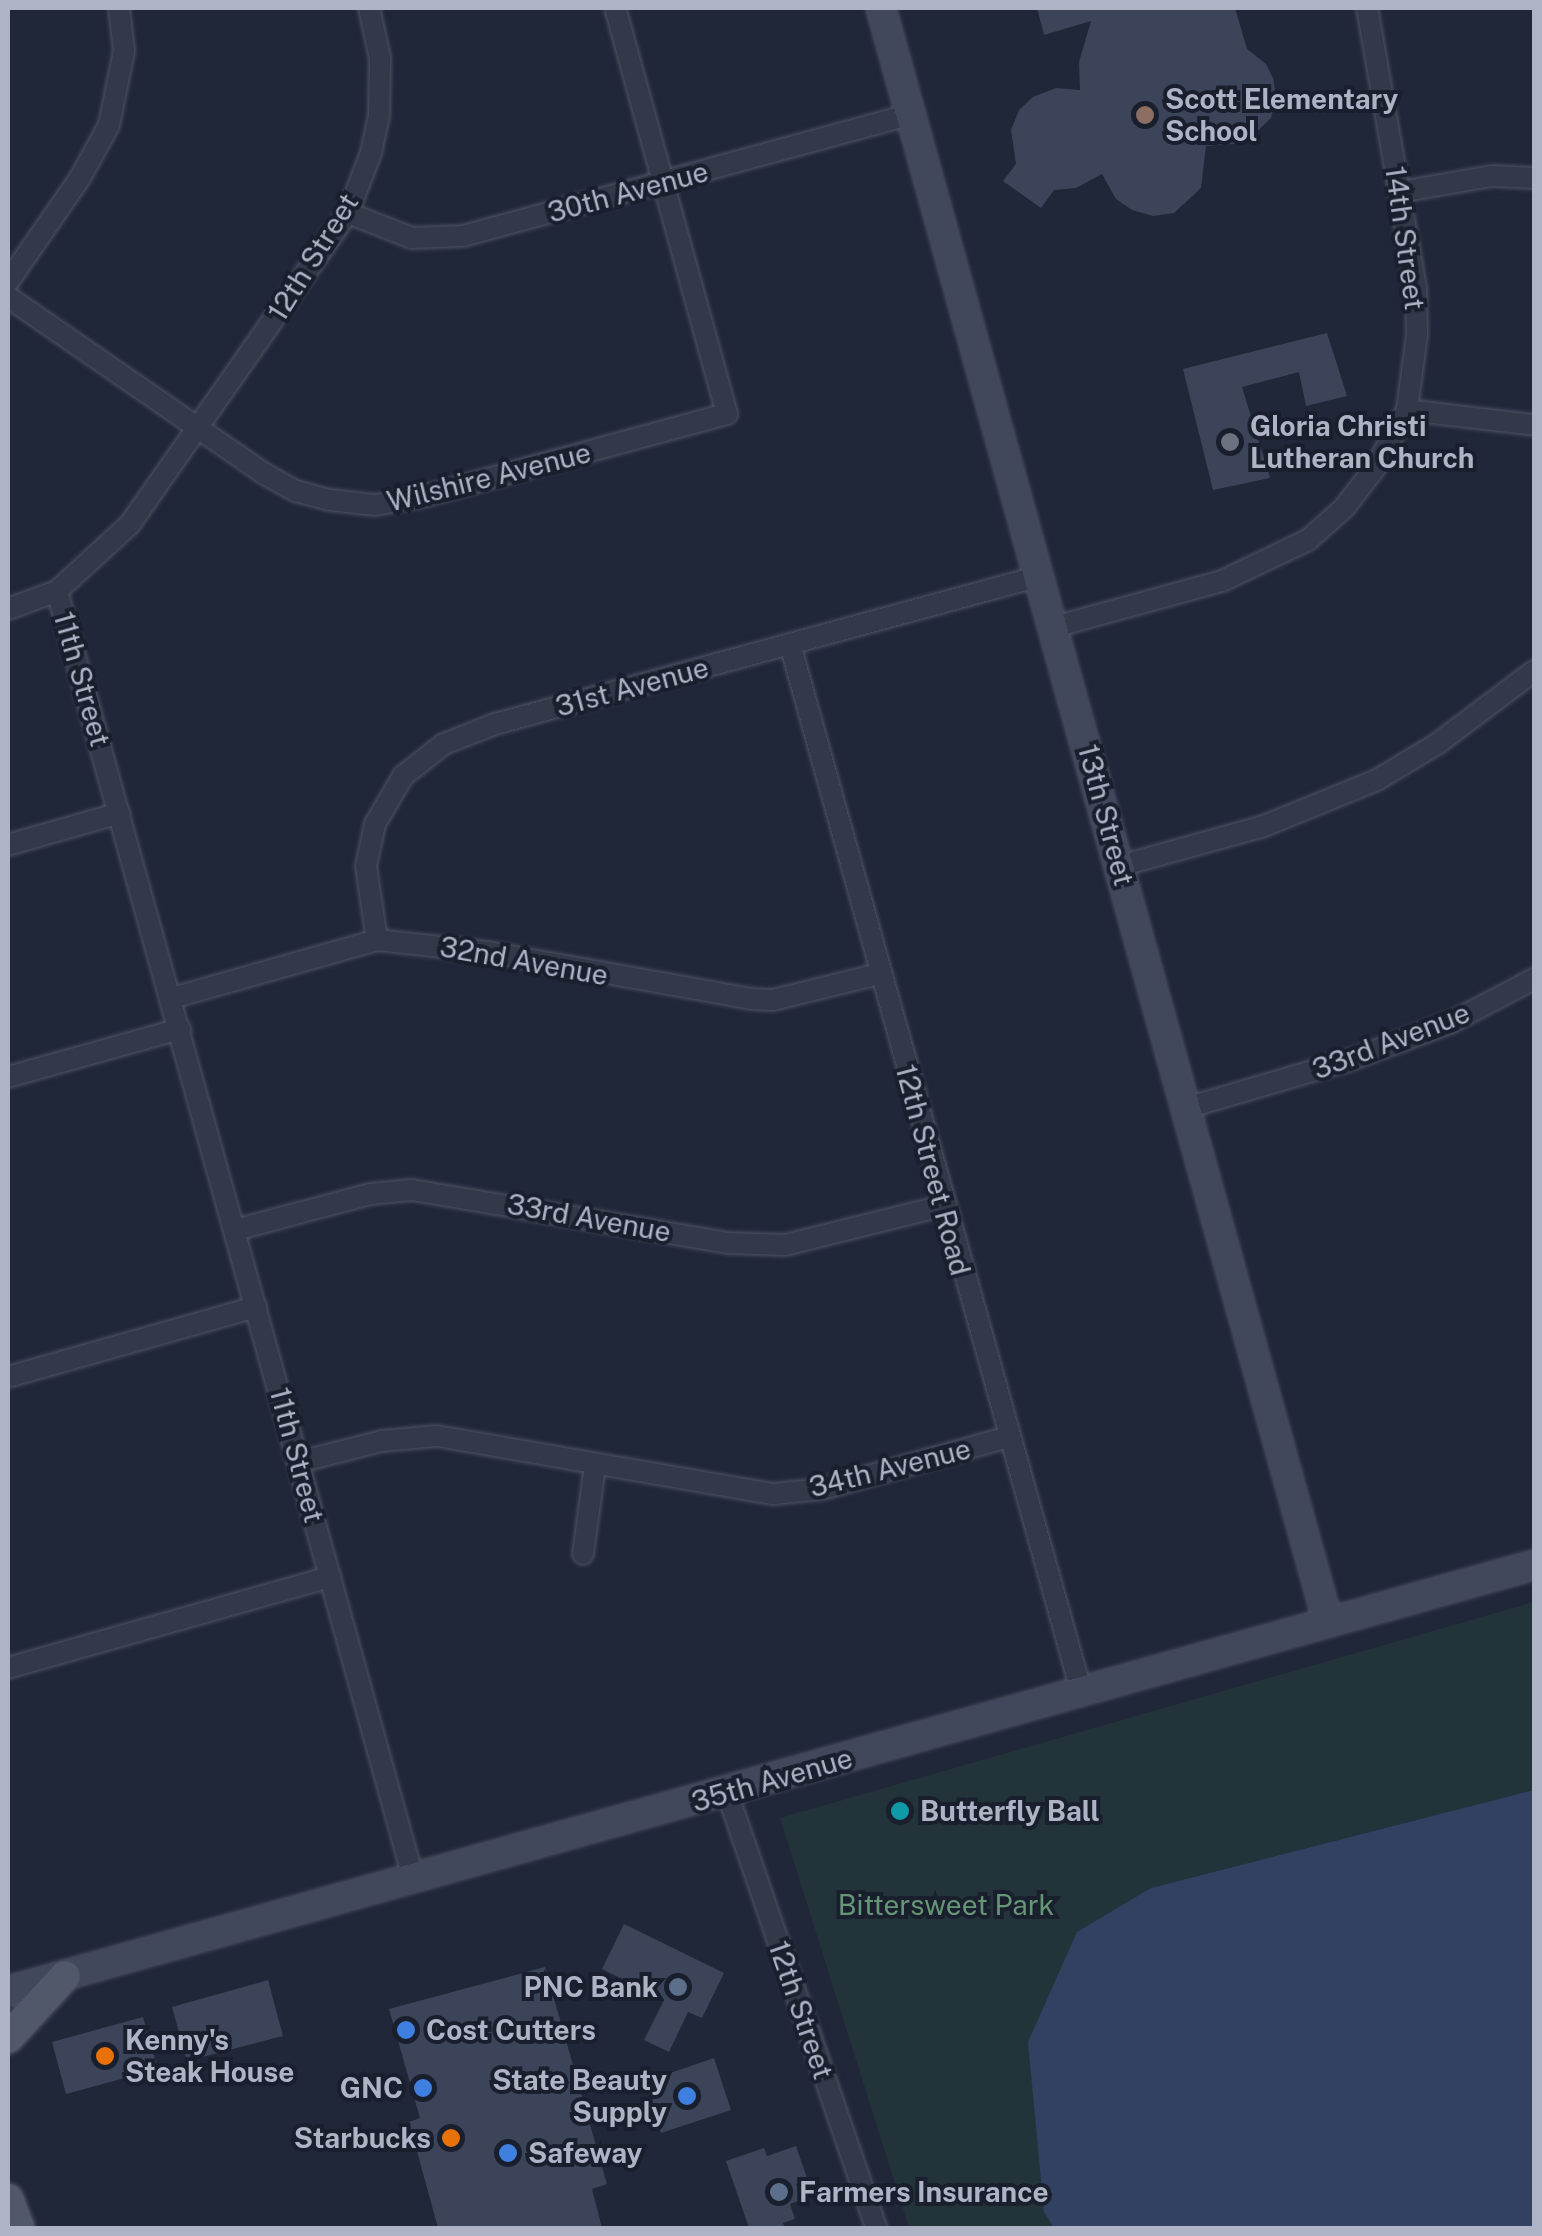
<!DOCTYPE html>
<style>
body{margin:0}
#map{position:relative;width:1542px;height:2236px;overflow:hidden;background:#202739;font-family:"Public Sans",sans-serif}
div>[style]{position:absolute}
.green>*{inset:0;background:#22343a}
.water>*{inset:0;background:#324061}
.building>*{inset:0;background:#3c4459}
.roads{filter:drop-shadow(0 0 2px #4e5464) drop-shadow(0 0 2px #4e5464)}
.street>*{height:20px;margin:-10px;padding:0 10px;transform-origin:10px;border-radius:10px;background:#333949}
.secondary>*{height:28px;margin:-14px;padding:0 14px;transform-origin:14px;border-radius:14px;background:#41485c}
.primary>*{height:30px;margin:-15px;padding:0 15px;transform-origin:15px;border-radius:15px;background:#515869}
.dots>*{width:28px;height:28px;translate:-50% -50%;box-sizing:border-box;border:5px solid #191f2d;border-radius:50%}
span{translate:-50% -50%;white-space:nowrap;text-align:center;line-height:1.15;-webkit-text-stroke:8px #191f2d;paint-order:stroke}
.poi-label{font-size:28px;color:#aeb4c6;font-weight:700}
.left{translate:0 -50%;text-align:left}
.right{translate:-100% -50%;text-align:right}
.street-label{font-size:28px;color:#aeb4c6}
.park-label{font-size:28px;color:#659777}
.frame{position:absolute;inset:0;border:10px solid #aeb4c6;pointer-events:none}
</style>
<div id="map">
<div class="green">
<i style="clip-path:polygon(1534px 1602px,1534px 1790px,1151px 1888px,1044px 2211px,1054px 2228px,909px 2228px,780px 1818px)"></i>
</div>
<div class="water">
<i style="clip-path:polygon(1534px 1790px,1534px 2228px,1054px 2228px,1044px 2212px,1028px 2042px,1077px 1932px,1151px 1888px)"></i>
</div>
<div class="building">
<i style="clip-path:polygon(1037px 8px,1235px 8px,1247px 49px,1266px 64px,1273px 78px,1276px 97px,1271px 118px,1245px 143px,1206px 146px,1201px 188px,1174px 213px,1153px 216px,1132px 210px,1116px 199px,1102px 174px,1076px 188px,1054px 190px,1041px 208px,1003px 181px,1016px 164px,1011px 130px,1019px 110px,1033px 97px,1056px 88px,1080px 90px,1079px 62px,1091px 21px,1044px 35px)"></i>
<i style="clip-path:polygon(1327px 333px,1347px 396px,1306px 406px,1299px 372px,1242px 387px,1270px 478px,1213px 490px,1183px 369px)"></i>
<i style="clip-path:polygon(624px 1924px,724px 1973px,702px 2018px,688px 2012px,669px 2052px,644px 2040px,664px 2000px,602px 1969px)"></i>
<i style="clip-path:polygon(545px 1967px,607px 2184px,592px 2189px,602px 2228px,438px 2228px,409px 2122px,420px 2118px,389px 2009px)"></i>
<i style="clip-path:polygon(268px 1980px,283px 2036px,187px 2061px,172px 2007px)"></i>
<i style="clip-path:polygon(143px 2017px,158px 2069px,66px 2094px,52px 2042px)"></i>
<i style="clip-path:polygon(714px 2058px,731px 2110px,661px 2133px,644px 2082px)"></i>
<i style="clip-path:polygon(796px 2146px,808px 2181px,796px 2184px,801px 2200px,790px 2204px,795px 2219px,783px 2223px,785px 2228px,749px 2228px,726px 2161px,764px 2148px,767px 2156px)"></i>
</div>
<div class="roads">
<div class="street">
<i style="left:1400px;top:192px;width:93px;rotate:-9.9deg"></i>
<i style="left:1492px;top:176px;width:42px;rotate:2.7deg"></i>
<i style="left:348px;top:213px;width:69px;rotate:21.3deg"></i>
<i style="left:412px;top:238px;width:51px;rotate:-2.2deg"></i>
<i style="left:463px;top:236px;width:462px;rotate:-15.2deg"></i>
<i style="left:8px;top:282px;width:126px;rotate:-55.3deg"></i>
<i style="left:80px;top:178px;width:60px;rotate:-61.3deg"></i>
<i style="left:109px;top:125px;width:76px;rotate:-78.5deg"></i>
<i style="left:124px;top:51px;width:43px;rotate:-96.6deg"></i>
<i style="left:8px;top:297px;width:310px;rotate:34.6deg"></i>
<i style="left:263px;top:473px;width:38px;rotate:29deg"></i>
<i style="left:296px;top:491px;width:35px;rotate:15deg"></i>
<i style="left:330px;top:500px;width:45px;rotate:6.3deg"></i>
<i style="left:375px;top:505px;width:47px;rotate:-9.9deg"></i>
<i style="left:421px;top:497px;width:317px;rotate:-15.2deg"></i>
<i style="left:727px;top:414px;width:421px;rotate:-105.4deg"></i>
<i style="left:1407px;top:410px;width:128px;rotate:6.7deg"></i>
<i style="left:57px;top:591px;width:1338px;rotate:74.53deg"></i>
<i style="left:8px;top:609px;width:52px;rotate:-20.2deg"></i>
<i style="left:57px;top:591px;width:99px;rotate:-42.5deg"></i>
<i style="left:130px;top:524px;width:380px;rotate:-55deg"></i>
<i style="left:348px;top:213px;width:64px;rotate:-69deg"></i>
<i style="left:371px;top:153px;width:38px;rotate:-78deg"></i>
<i style="left:379px;top:116px;width:58px;rotate:-89deg"></i>
<i style="left:380px;top:58px;width:51px;rotate:-102.4deg"></i>
<i style="left:1054px;top:627px;width:174px;rotate:-15.3deg"></i>
<i style="left:1222px;top:581px;width:95px;rotate:-25.5deg"></i>
<i style="left:1308px;top:540px;width:48px;rotate:-41.6deg"></i>
<i style="left:1344px;top:508px;width:51px;rotate:-52.2deg"></i>
<i style="left:1375px;top:468px;width:66px;rotate:-61.1deg"></i>
<i style="left:1407px;top:410px;width:77px;rotate:-82.5deg"></i>
<i style="left:1417px;top:334px;width:46px;rotate:-91.2deg"></i>
<i style="left:1416px;top:288px;width:284px;rotate:-99.9deg"></i>
<i style="left:790px;top:644px;width:1090px;rotate:74.46deg"></i>
<i style="left:8px;top:845px;width:116px;rotate:-15.9deg"></i>
<i style="left:1120px;top:866px;width:149px;rotate:-15.5deg"></i>
<i style="left:1264px;top:826px;width:122px;rotate:-22.2deg"></i>
<i style="left:1377px;top:780px;width:70px;rotate:-31deg"></i>
<i style="left:1437px;top:744px;width:121px;rotate:-37deg"></i>
<i style="left:377px;top:940px;width:75px;rotate:-98.5deg"></i>
<i style="left:366px;top:866px;width:43px;rotate:-77.9deg"></i>
<i style="left:375px;top:824px;width:56px;rotate:-59.7deg"></i>
<i style="left:403px;top:776px;width:52px;rotate:-38deg"></i>
<i style="left:444px;top:744px;width:55px;rotate:-21.4deg"></i>
<i style="left:495px;top:724px;width:565px;rotate:-15.19deg"></i>
<i style="left:172px;top:998px;width:213px;rotate:-15.8deg"></i>
<i style="left:377px;top:940px;width:112px;rotate:6.2deg"></i>
<i style="left:488px;top:952px;width:268px;rotate:10.1deg"></i>
<i style="left:752px;top:999px;width:21px;rotate:3deg"></i>
<i style="left:773px;top:1000px;width:109px;rotate:-13.8deg"></i>
<i style="left:8px;top:1077px;width:179px;rotate:-15.6deg"></i>
<i style="left:1186px;top:1108px;width:171px;rotate:-16.3deg"></i>
<i style="left:1350px;top:1060px;width:109px;rotate:-20.4deg"></i>
<i style="left:1452px;top:1022px;width:93px;rotate:-27.7deg"></i>
<i style="left:235px;top:1230px;width:140px;rotate:-14.9deg"></i>
<i style="left:370px;top:1194px;width:42px;rotate:-5.4deg"></i>
<i style="left:412px;top:1190px;width:320px;rotate:9.5deg"></i>
<i style="left:728px;top:1243px;width:57px;rotate:2deg"></i>
<i style="left:785px;top:1245px;width:163px;rotate:-13.9deg"></i>
<i style="left:8px;top:1377px;width:258px;rotate:-15.8deg"></i>
<i style="left:299px;top:1462px;width:86px;rotate:-14.2deg"></i>
<i style="left:382px;top:1441px;width:55px;rotate:-5.2deg"></i>
<i style="left:437px;top:1436px;width:341px;rotate:9.8deg"></i>
<i style="left:773px;top:1494px;width:49px;rotate:-5.8deg"></i>
<i style="left:822px;top:1489px;width:193px;rotate:-15.6deg"></i>
<i style="left:583px;top:1554px;width:90px;rotate:-82.3deg"></i>
<i style="left:8px;top:1668px;width:335px;rotate:-15.8deg"></i>
<i style="left:727px;top:1792px;width:461px;rotate:71.1deg"></i>
</div>
<div class="secondary">
<i style="left:881px;top:8px;width:1675px;rotate:74.52deg"></i>
<i style="left:8px;top:1991px;width:1584px;rotate:-15.6deg"></i>
</div>
<div class="primary">
<i style="left:8px;top:2038px;width:84px;rotate:-47.4deg"></i>
<i style="left:8px;top:2199px;width:31px;rotate:69deg"></i>
</div>
</div>
<div class="dots">
<i style="left:1145px;top:115px;background:#8d6e63"></i>
<i style="left:1230px;top:442px;background:#6b7280"></i>
<i style="left:900px;top:1811px;background:#0f9aa8"></i>
<i style="left:678px;top:1987px;background:#5c6f8a"></i>
<i style="left:406px;top:2030px;background:#3f7fe0"></i>
<i style="left:105px;top:2056px;background:#e8710a"></i>
<i style="left:423px;top:2088px;background:#3f7fe0"></i>
<i style="left:687px;top:2096px;background:#3f7fe0"></i>
<i style="left:451px;top:2138px;background:#e8710a"></i>
<i style="left:508px;top:2153px;background:#3f7fe0"></i>
<i style="left:779px;top:2192px;background:#5c6f8a"></i>
</div>
<div class="poi-label">
<span class="left" style="left:1165px;top:115px">Scott Elementary<br>School</span>
<span class="left" style="left:1250px;top:442px">Gloria Christi<br>Lutheran Church</span>
<span class="left" style="left:920px;top:1811px">Butterfly Ball</span>
<span class="right" style="left:658px;top:1987px">PNC Bank</span>
<span class="left" style="left:426px;top:2030px">Cost Cutters</span>
<span class="left" style="left:125px;top:2056px">Kenny's<br>Steak House</span>
<span class="right" style="left:667px;top:2096px">State Beauty<br>Supply</span>
<span class="right" style="left:403px;top:2088px">GNC</span>
<span class="right" style="left:431px;top:2138px">Starbucks</span>
<span class="left" style="left:528px;top:2153px">Safeway</span>
<span class="left" style="left:799px;top:2192px">Farmers Insurance</span>
</div>
<div class="street-label">
<span style="left:628px;top:192px;rotate:-15deg">30th Avenue</span>
<span style="left:1405px;top:238px;rotate:82deg">14th Street</span>
<span style="left:313px;top:257px;rotate:-58deg">12th Street</span>
<span style="left:489px;top:477px;rotate:-14deg">Wilshire Avenue</span>
<span style="left:82px;top:679px;rotate:74deg">11th Street</span>
<span style="left:632px;top:687px;rotate:-15deg">31st Avenue</span>
<span style="left:1106px;top:815px;rotate:75deg">13th Street</span>
<span style="left:524px;top:961px;rotate:10deg">32nd Avenue</span>
<span style="left:1391px;top:1041px;rotate:-21deg">33rd Avenue</span>
<span style="left:933px;top:1170px;rotate:75deg">12th Street Road</span>
<span style="left:589px;top:1218px;rotate:10deg">33rd Avenue</span>
<span style="left:297px;top:1455px;rotate:75deg">11th Street</span>
<span style="left:890px;top:1468px;rotate:-14deg">34th Avenue</span>
<span style="left:772px;top:1780px;rotate:-16deg">35th Avenue</span>
<span style="left:801px;top:2010px;rotate:71deg">12th Street</span>
</div>
<div class="park-label">
<span style="left:946px;top:1905px">Bittersweet Park</span>
</div>
<div class="frame"></div>
</div>
